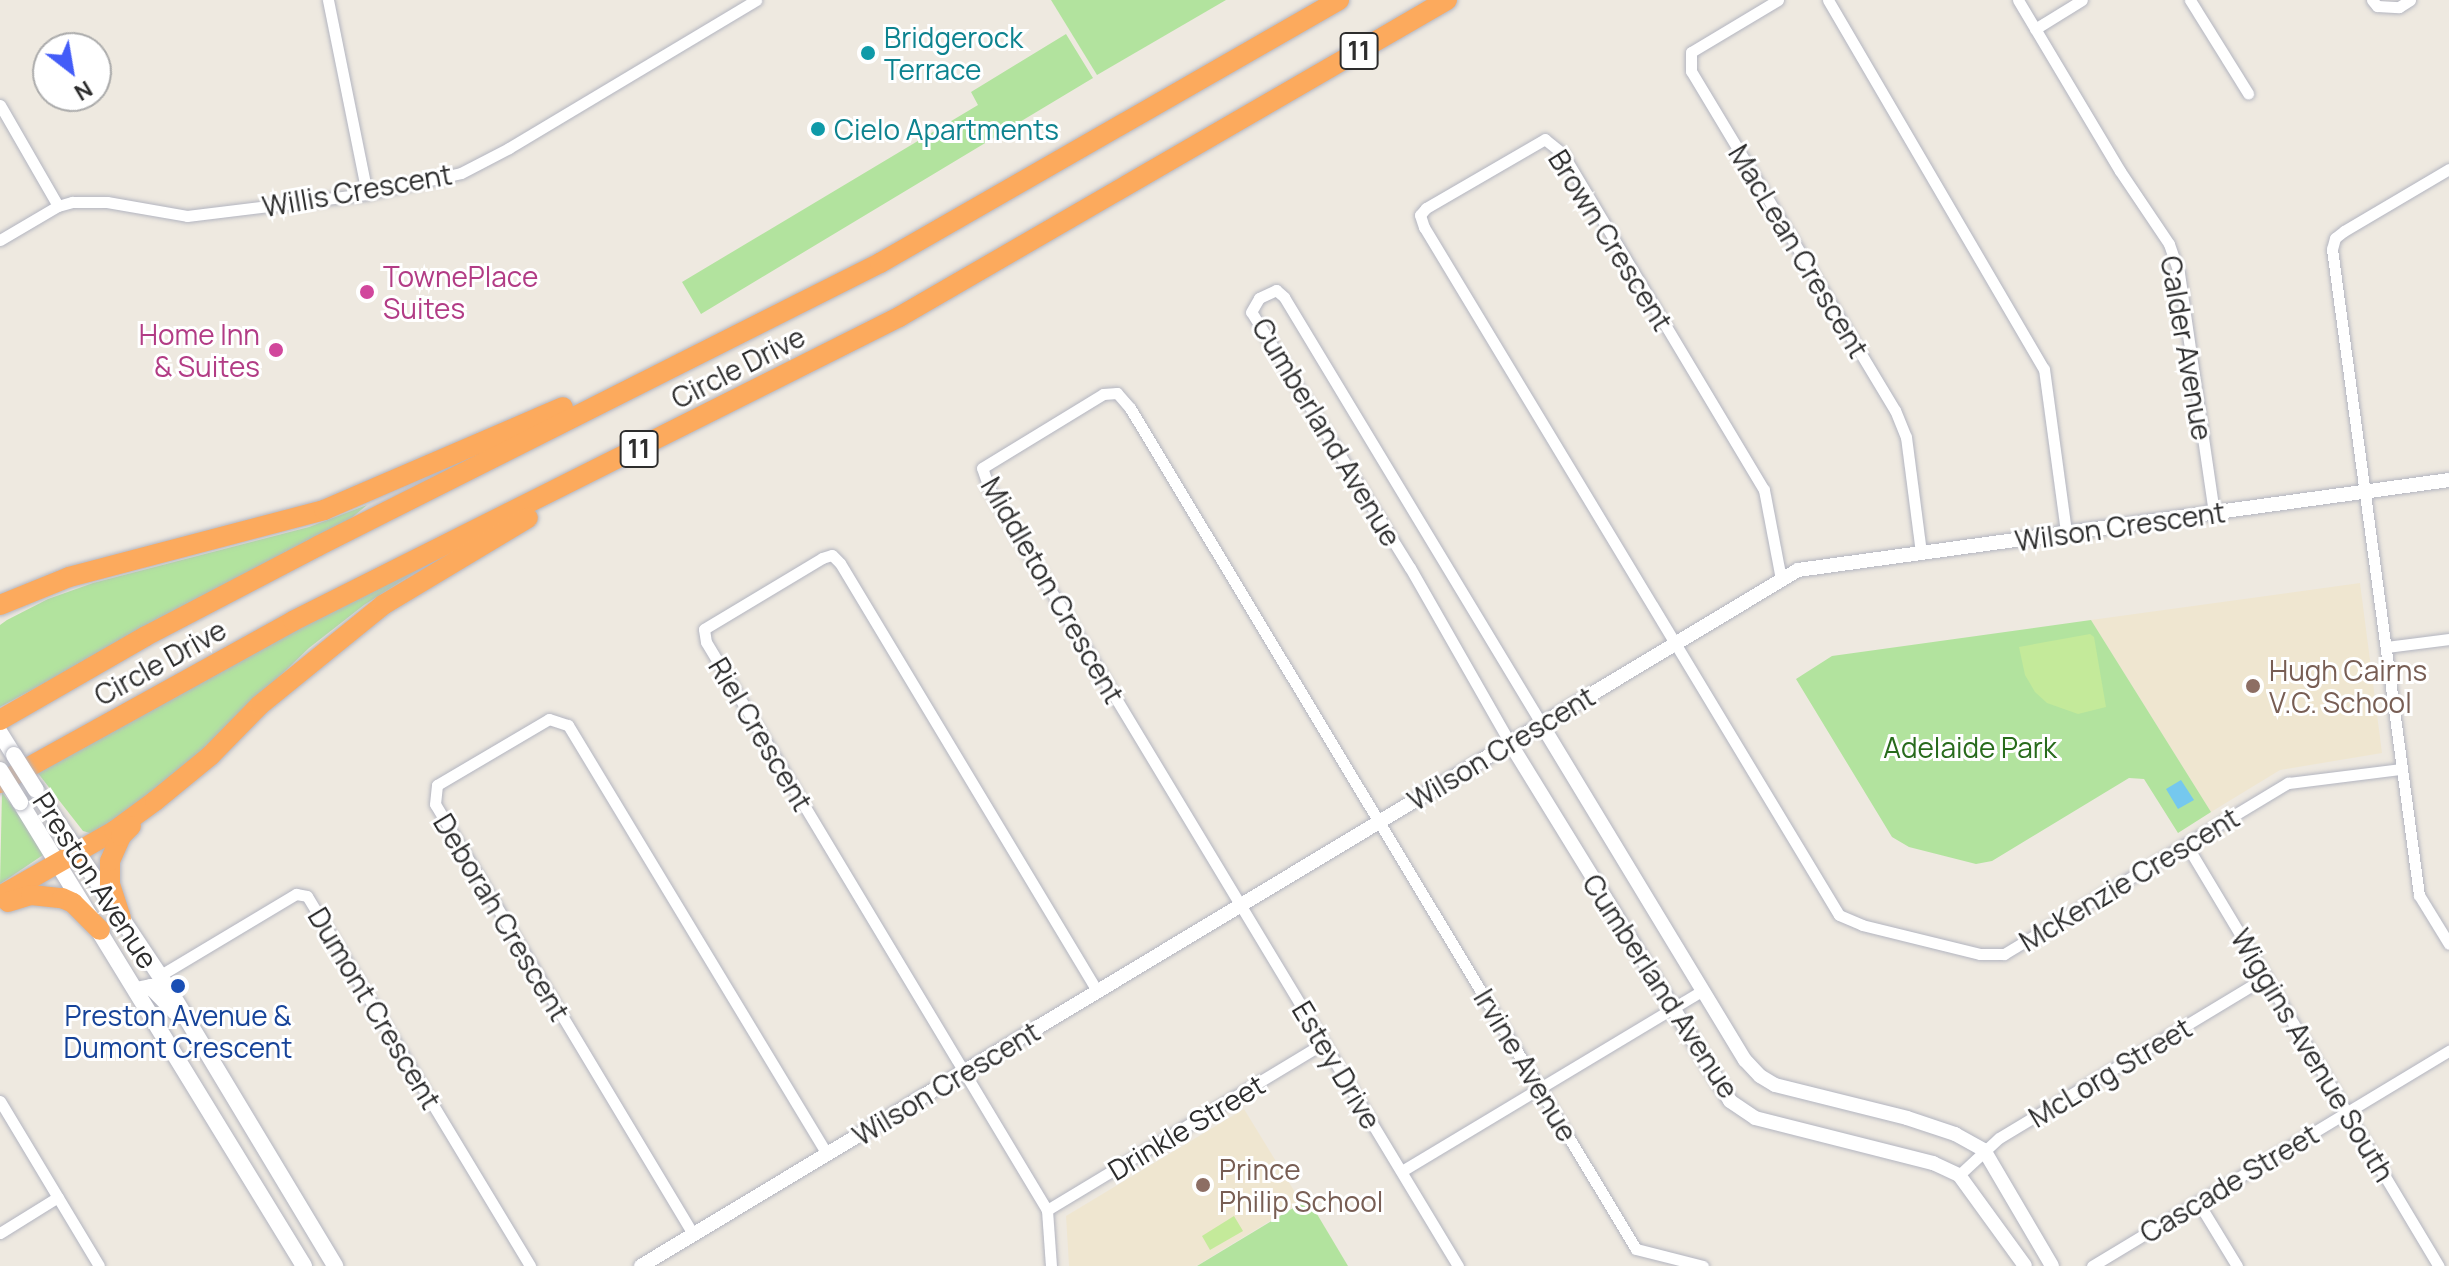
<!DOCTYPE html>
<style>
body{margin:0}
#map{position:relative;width:2449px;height:1266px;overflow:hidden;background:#eee9e0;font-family:Manrope,sans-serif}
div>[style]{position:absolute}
.education>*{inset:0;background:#efe6d0}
.green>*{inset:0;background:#b2e39e}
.pitch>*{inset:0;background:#c4ea9a}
.water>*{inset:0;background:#75c8ee}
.roads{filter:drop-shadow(0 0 2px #b3b5c0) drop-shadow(0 0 2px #b3b5c0)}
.minor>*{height:11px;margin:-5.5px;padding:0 5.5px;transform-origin:5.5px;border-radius:5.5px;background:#fff}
.tertiary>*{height:14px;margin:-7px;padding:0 7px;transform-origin:7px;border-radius:7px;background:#fff}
.secondary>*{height:16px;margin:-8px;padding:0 8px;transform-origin:8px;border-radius:8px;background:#fff}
.motorway>*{height:20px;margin:-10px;padding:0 10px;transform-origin:10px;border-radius:10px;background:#fcaa5d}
.bridges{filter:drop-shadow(0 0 2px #b3b5c0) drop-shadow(0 0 2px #b3b5c0)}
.secondary-bridge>*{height:16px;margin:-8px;padding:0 8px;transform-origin:8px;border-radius:8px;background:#fff}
.dots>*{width:22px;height:22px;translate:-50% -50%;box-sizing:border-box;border:4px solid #fff;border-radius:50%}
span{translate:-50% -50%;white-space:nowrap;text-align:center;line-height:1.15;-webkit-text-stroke:6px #fff;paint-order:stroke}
.shield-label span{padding:2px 6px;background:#fff;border:2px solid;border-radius:6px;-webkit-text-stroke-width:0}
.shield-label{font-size:26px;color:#2d2d2d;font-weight:700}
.culture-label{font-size:28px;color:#0d838f}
.left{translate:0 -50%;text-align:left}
.street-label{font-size:28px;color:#2d2d2d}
.hotel-label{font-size:28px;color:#b23c85}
.right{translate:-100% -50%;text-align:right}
.education-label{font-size:28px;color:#785e54}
.park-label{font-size:28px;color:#286b1c}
.transit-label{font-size:28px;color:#164399}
.north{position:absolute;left:32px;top:32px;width:80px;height:80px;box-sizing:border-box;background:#fff;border:2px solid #ababab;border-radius:50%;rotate:149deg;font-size:22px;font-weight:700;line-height:32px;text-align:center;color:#2d2d2d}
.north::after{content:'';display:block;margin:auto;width:28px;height:36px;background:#435cf8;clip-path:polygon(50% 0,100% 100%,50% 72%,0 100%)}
</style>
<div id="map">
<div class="education">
<i style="clip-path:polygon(2360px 583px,2382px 753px,2280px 770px,2211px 812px,2091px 620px)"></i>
<i style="clip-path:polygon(1244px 1109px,1301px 1202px,1196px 1266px,1069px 1266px,1066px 1216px)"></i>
</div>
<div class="green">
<i style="clip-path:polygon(1051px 0,1226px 0,1097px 75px)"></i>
<i style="clip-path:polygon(1066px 34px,1093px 78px,701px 314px,682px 282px,978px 105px,971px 92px)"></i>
<i style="clip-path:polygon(367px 505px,349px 520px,0 707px,0 625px,7px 620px,48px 599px,93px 583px,309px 527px)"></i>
<i style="clip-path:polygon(428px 564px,364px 605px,309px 648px,170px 782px,93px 834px,83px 831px,37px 772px,387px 580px)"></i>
<i style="clip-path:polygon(2091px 620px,2211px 812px,2178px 833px,2144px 779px,2129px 778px,1992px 861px,1976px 864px,1909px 847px,1892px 837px,1796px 679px,1832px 656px)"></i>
<i style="clip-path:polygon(2px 792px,42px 847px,43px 855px,0 884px)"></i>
<i style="clip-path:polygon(1308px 1199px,1348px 1266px,1197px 1266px)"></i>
</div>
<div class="pitch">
<i style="clip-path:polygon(2090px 634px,2094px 637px,2106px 707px,2078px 714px,2047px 703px,2035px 692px,2025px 675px,2019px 647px)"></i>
<i style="clip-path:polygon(1234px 1216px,1243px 1231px,1210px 1250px,1202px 1236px)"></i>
</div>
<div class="water">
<i style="clip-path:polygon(2181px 780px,2194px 800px,2178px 809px,2166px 789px)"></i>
</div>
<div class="roads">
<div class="minor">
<i style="left:328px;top:0;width:198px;rotate:78.6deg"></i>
<i style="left:1778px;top:0;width:101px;rotate:149.1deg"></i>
<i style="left:1691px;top:52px;width:19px;rotate:90deg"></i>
<i style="left:1691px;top:71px;width:396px;rotate:59deg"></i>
<i style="left:1895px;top:410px;width:29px;rotate:68deg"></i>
<i style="left:1906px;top:437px;width:116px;rotate:82.6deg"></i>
<i style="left:1828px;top:0;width:428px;rotate:59.7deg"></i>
<i style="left:2044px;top:369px;width:163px;rotate:82.3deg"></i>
<i style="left:2018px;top:0;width:199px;rotate:59.2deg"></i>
<i style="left:2120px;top:171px;width:88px;rotate:56.1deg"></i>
<i style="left:2169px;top:244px;width:31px;rotate:71deg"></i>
<i style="left:2179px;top:273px;width:243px;rotate:81.7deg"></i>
<i style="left:2190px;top:0;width:110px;rotate:58.1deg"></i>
<i style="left:2372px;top:0;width:8px;rotate:50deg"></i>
<i style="left:2377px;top:6px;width:22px;rotate:3deg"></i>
<i style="left:2399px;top:7px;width:13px;rotate:-32deg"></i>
<i style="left:2035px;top:29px;width:55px;rotate:-31.7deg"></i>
<i style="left:0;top:105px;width:116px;rotate:60.1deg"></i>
<i style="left:2449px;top:169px;width:122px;rotate:149.4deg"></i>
<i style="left:2344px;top:231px;width:11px;rotate:142deg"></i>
<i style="left:2335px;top:238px;width:11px;rotate:105deg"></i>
<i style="left:2332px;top:249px;width:652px;rotate:82.33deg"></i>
<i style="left:2419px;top:895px;width:57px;rotate:58.5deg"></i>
<i style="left:0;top:240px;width:67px;rotate:-30.4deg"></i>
<i style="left:58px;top:206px;width:15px;rotate:-16deg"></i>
<i style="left:72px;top:202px;width:35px"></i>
<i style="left:107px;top:202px;width:81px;rotate:9.9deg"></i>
<i style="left:187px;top:216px;width:181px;rotate:-7deg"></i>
<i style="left:367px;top:194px;width:96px;rotate:-12.6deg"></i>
<i style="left:461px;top:173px;width:54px;rotate:-27.5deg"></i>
<i style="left:509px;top:148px;width:288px;rotate:-30.9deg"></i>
<i style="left:1781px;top:579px;width:91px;rotate:-100.8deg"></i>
<i style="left:1764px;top:490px;width:393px;rotate:-120.9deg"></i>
<i style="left:1562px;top:153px;width:22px;rotate:-141deg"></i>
<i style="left:1545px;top:139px;width:138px;rotate:149.9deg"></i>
<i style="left:1426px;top:208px;width:9px;rotate:131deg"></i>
<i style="left:1420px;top:215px;width:13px;rotate:72deg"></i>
<i style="left:1424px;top:227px;width:803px;rotate:58.9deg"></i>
<i style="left:1839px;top:915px;width:25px;rotate:23deg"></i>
<i style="left:1862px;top:925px;width:122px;rotate:13.8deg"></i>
<i style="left:1980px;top:954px;width:24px"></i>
<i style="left:2004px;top:954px;width:332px;rotate:-31.1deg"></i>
<i style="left:2288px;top:783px;width:113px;rotate:-7.1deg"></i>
<i style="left:2386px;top:647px;width:64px;rotate:-7.2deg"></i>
<i style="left:1510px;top:743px;width:202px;rotate:-119.7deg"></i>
<i style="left:1410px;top:568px;width:301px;rotate:-121.8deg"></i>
<i style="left:1251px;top:312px;width:16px;rotate:-60deg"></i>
<i style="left:1259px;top:298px;width:19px;rotate:-25deg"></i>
<i style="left:1276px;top:290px;width:11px;rotate:41deg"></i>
<i style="left:1284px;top:297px;width:500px;rotate:58.9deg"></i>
<i style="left:2186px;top:844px;width:492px;rotate:59.1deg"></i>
<i style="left:159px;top:976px;width:160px;rotate:-30.9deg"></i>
<i style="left:296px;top:894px;width:11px;rotate:10deg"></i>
<i style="left:307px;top:896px;width:432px;rotate:58.9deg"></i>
<i style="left:0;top:1101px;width:192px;rotate:59deg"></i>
<i style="left:1402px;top:1171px;width:351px;rotate:-31deg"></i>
<i style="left:1959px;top:1175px;width:54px;rotate:-42.8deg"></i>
<i style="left:1999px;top:1138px;width:312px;rotate:-31.1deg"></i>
<i style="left:2198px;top:1202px;width:75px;rotate:58.6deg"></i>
<i style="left:1047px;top:1210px;width:323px;rotate:-31.1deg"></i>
<i style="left:0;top:1233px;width:68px;rotate:-31.8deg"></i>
<i style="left:693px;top:1234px;width:501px;rotate:-120.96deg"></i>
<i style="left:435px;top:804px;width:19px;rotate:-84deg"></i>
<i style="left:437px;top:785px;width:130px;rotate:-30.5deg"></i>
<i style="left:549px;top:719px;width:20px;rotate:18deg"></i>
<i style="left:568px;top:725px;width:501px;rotate:58.88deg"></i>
<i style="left:1051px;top:1266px;width:56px;rotate:-94.1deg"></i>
<i style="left:1047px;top:1210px;width:662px;rotate:-120.98deg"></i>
<i style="left:706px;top:642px;width:13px;rotate:-99deg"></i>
<i style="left:704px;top:629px;width:138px;rotate:-31deg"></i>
<i style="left:822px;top:558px;width:10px;rotate:-17deg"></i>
<i style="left:832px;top:555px;width:11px;rotate:45deg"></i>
<i style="left:840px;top:563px;width:499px;rotate:59deg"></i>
<i style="left:1458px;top:1266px;width:908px;rotate:-121.08deg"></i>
<i style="left:989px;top:488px;width:21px;rotate:-109deg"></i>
<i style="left:982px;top:468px;width:142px;rotate:-31.4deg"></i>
<i style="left:1103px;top:394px;width:14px;rotate:-4deg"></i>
<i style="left:1117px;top:393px;width:20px;rotate:49deg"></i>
<i style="left:1130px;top:408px;width:981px;rotate:58.97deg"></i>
<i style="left:1636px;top:1249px;width:69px;rotate:14.2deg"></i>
<i style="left:2092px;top:1266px;width:417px;rotate:-31.1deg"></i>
</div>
<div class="tertiary">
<i style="left:1542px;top:725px;width:392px;rotate:58.8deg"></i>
<i style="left:1745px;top:1060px;width:22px;rotate:47deg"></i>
<i style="left:1760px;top:1076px;width:17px;rotate:31deg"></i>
<i style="left:1775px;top:1085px;width:136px;rotate:14deg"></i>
<i style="left:1907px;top:1118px;width:51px;rotate:18.4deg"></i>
<i style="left:1955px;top:1134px;width:33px;rotate:29deg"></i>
<i style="left:1984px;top:1150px;width:134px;rotate:59.6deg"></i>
<i style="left:1510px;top:743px;width:420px;rotate:58.4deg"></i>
<i style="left:1730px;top:1101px;width:30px;rotate:34deg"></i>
<i style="left:1755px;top:1118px;width:184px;rotate:14.2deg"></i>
<i style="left:1933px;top:1163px;width:29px;rotate:25deg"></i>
<i style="left:1959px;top:1175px;width:112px;rotate:54deg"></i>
<i style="left:641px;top:1266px;width:1350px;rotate:-31.03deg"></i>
<i style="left:1798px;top:570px;width:657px;rotate:-7.87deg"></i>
</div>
<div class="secondary">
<i style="left:0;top:733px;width:26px;rotate:58deg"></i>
<i style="left:36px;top:790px;width:242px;rotate:56.3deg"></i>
<i style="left:170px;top:991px;width:321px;rotate:59deg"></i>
<i style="left:20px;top:802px;width:544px;rotate:58.53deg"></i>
<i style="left:136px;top:990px;width:15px;rotate:-11deg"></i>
<i style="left:151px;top:987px;width:35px;rotate:46deg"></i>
</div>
<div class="motorway">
<i style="left:0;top:605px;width:74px;rotate:-22.1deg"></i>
<i style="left:69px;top:577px;width:264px;rotate:-14.7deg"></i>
<i style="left:324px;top:510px;width:260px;rotate:-23.3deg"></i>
<i style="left:0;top:720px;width:168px;rotate:-29.9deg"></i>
<i style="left:146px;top:636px;width:194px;rotate:-27.6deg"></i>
<i style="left:318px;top:546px;width:629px;rotate:-26.73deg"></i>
<i style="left:880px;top:263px;width:529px;rotate:-29.81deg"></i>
<i style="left:0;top:783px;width:335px;rotate:-28.9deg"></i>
<i style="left:293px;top:621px;width:678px;rotate:-26.64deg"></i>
<i style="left:899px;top:317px;width:633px;rotate:-30.05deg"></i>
<i style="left:0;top:896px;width:131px;rotate:-29.7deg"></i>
<i style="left:114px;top:831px;width:51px;rotate:-36.2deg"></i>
<i style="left:155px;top:801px;width:71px;rotate:-39.3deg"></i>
<i style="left:210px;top:756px;width:71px;rotate:-45.6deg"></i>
<i style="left:260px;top:705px;width:159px;rotate:-39.1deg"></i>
<i style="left:383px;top:605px;width:169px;rotate:-31deg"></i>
<i style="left:8px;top:902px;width:24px;rotate:-17deg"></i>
<i style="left:31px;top:895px;width:31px;rotate:6deg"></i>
<i style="left:62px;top:898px;width:12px;rotate:24deg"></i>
<i style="left:73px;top:903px;width:38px;rotate:45deg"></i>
<i style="left:121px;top:918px;width:36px;rotate:-108deg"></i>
<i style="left:110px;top:884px;width:23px;rotate:-90deg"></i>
<i style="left:110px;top:861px;width:27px;rotate:-66deg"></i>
<i style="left:121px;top:836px;width:14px;rotate:-45deg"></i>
</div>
</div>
<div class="bridges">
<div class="secondary-bridge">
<i style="left:14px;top:755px;width:41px;rotate:57.8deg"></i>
<i style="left:0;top:770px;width:38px;rotate:58deg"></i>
</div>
</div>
<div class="dots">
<i style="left:868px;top:53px;background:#0f9aa8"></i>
<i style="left:818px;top:129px;background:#0f9aa8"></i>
<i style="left:367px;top:292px;background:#d1479c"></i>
<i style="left:276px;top:350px;background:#d1479c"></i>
<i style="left:2253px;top:686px;background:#8d6e63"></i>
<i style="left:178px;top:986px;background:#1a4fb4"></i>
<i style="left:1203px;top:1185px;background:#8d6e63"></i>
</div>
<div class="shield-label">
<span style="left:1359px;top:51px">11</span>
<span style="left:639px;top:449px">11</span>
</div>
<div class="culture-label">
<span class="left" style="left:884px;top:53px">Bridgerock<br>Terrace</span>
<span class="left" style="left:834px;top:129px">Cielo Apartments</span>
</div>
<div class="street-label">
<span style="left:357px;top:190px;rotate:-10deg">Willis Crescent</span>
<span style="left:1611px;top:240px;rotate:58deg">Brown Crescent</span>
<span style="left:1799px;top:251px;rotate:59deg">MacLean Crescent</span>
<span style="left:2187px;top:348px;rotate:80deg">Calder Avenue</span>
<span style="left:738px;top:367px;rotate:-27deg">Circle Drive</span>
<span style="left:1327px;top:432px;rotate:59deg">Cumberland Avenue</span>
<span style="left:2120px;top:526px;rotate:-8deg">Wilson Crescent</span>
<span style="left:1053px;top:590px;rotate:60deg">Middleton Crescent</span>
<span style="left:160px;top:662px;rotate:-29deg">Circle Drive</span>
<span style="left:761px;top:734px;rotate:59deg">Riel Crescent</span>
<span style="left:1501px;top:748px;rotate:-31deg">Wilson Crescent</span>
<span style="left:2129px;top:879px;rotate:-31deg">McKenzie Crescent</span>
<span style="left:96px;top:880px;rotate:57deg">Preston Avenue</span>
<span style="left:502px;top:917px;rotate:59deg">Deborah Crescent</span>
<span style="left:1661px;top:986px;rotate:57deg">Cumberland Avenue</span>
<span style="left:375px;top:1008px;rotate:59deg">Dumont Crescent</span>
<span style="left:2313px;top:1055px;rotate:59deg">Wiggins Avenue South</span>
<span style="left:1337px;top:1065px;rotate:59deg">Estey Drive</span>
<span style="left:1526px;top:1065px;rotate:59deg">Irvine Avenue</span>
<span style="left:2110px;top:1072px;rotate:-31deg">McLorg Street</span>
<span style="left:946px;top:1083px;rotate:-31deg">Wilson Crescent</span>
<span style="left:1186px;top:1127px;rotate:-31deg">Drinkle Street</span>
<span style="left:2229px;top:1183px;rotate:-31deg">Cascade Street</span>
</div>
<div class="hotel-label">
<span class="left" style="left:383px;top:292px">TownePlace<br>Suites</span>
<span class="right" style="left:260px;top:350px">Home Inn<br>&amp; Suites</span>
</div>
<div class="education-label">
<span class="left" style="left:2269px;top:686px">Hugh Cairns<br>V.C. School</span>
<span class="left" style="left:1219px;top:1185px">Prince<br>Philip School</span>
</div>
<div class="park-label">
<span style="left:1970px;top:747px">Adelaide Park</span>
</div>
<div class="transit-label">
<span style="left:178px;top:1031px">Preston Avenue &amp;<br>Dumont Crescent</span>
</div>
<div class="north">N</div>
</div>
